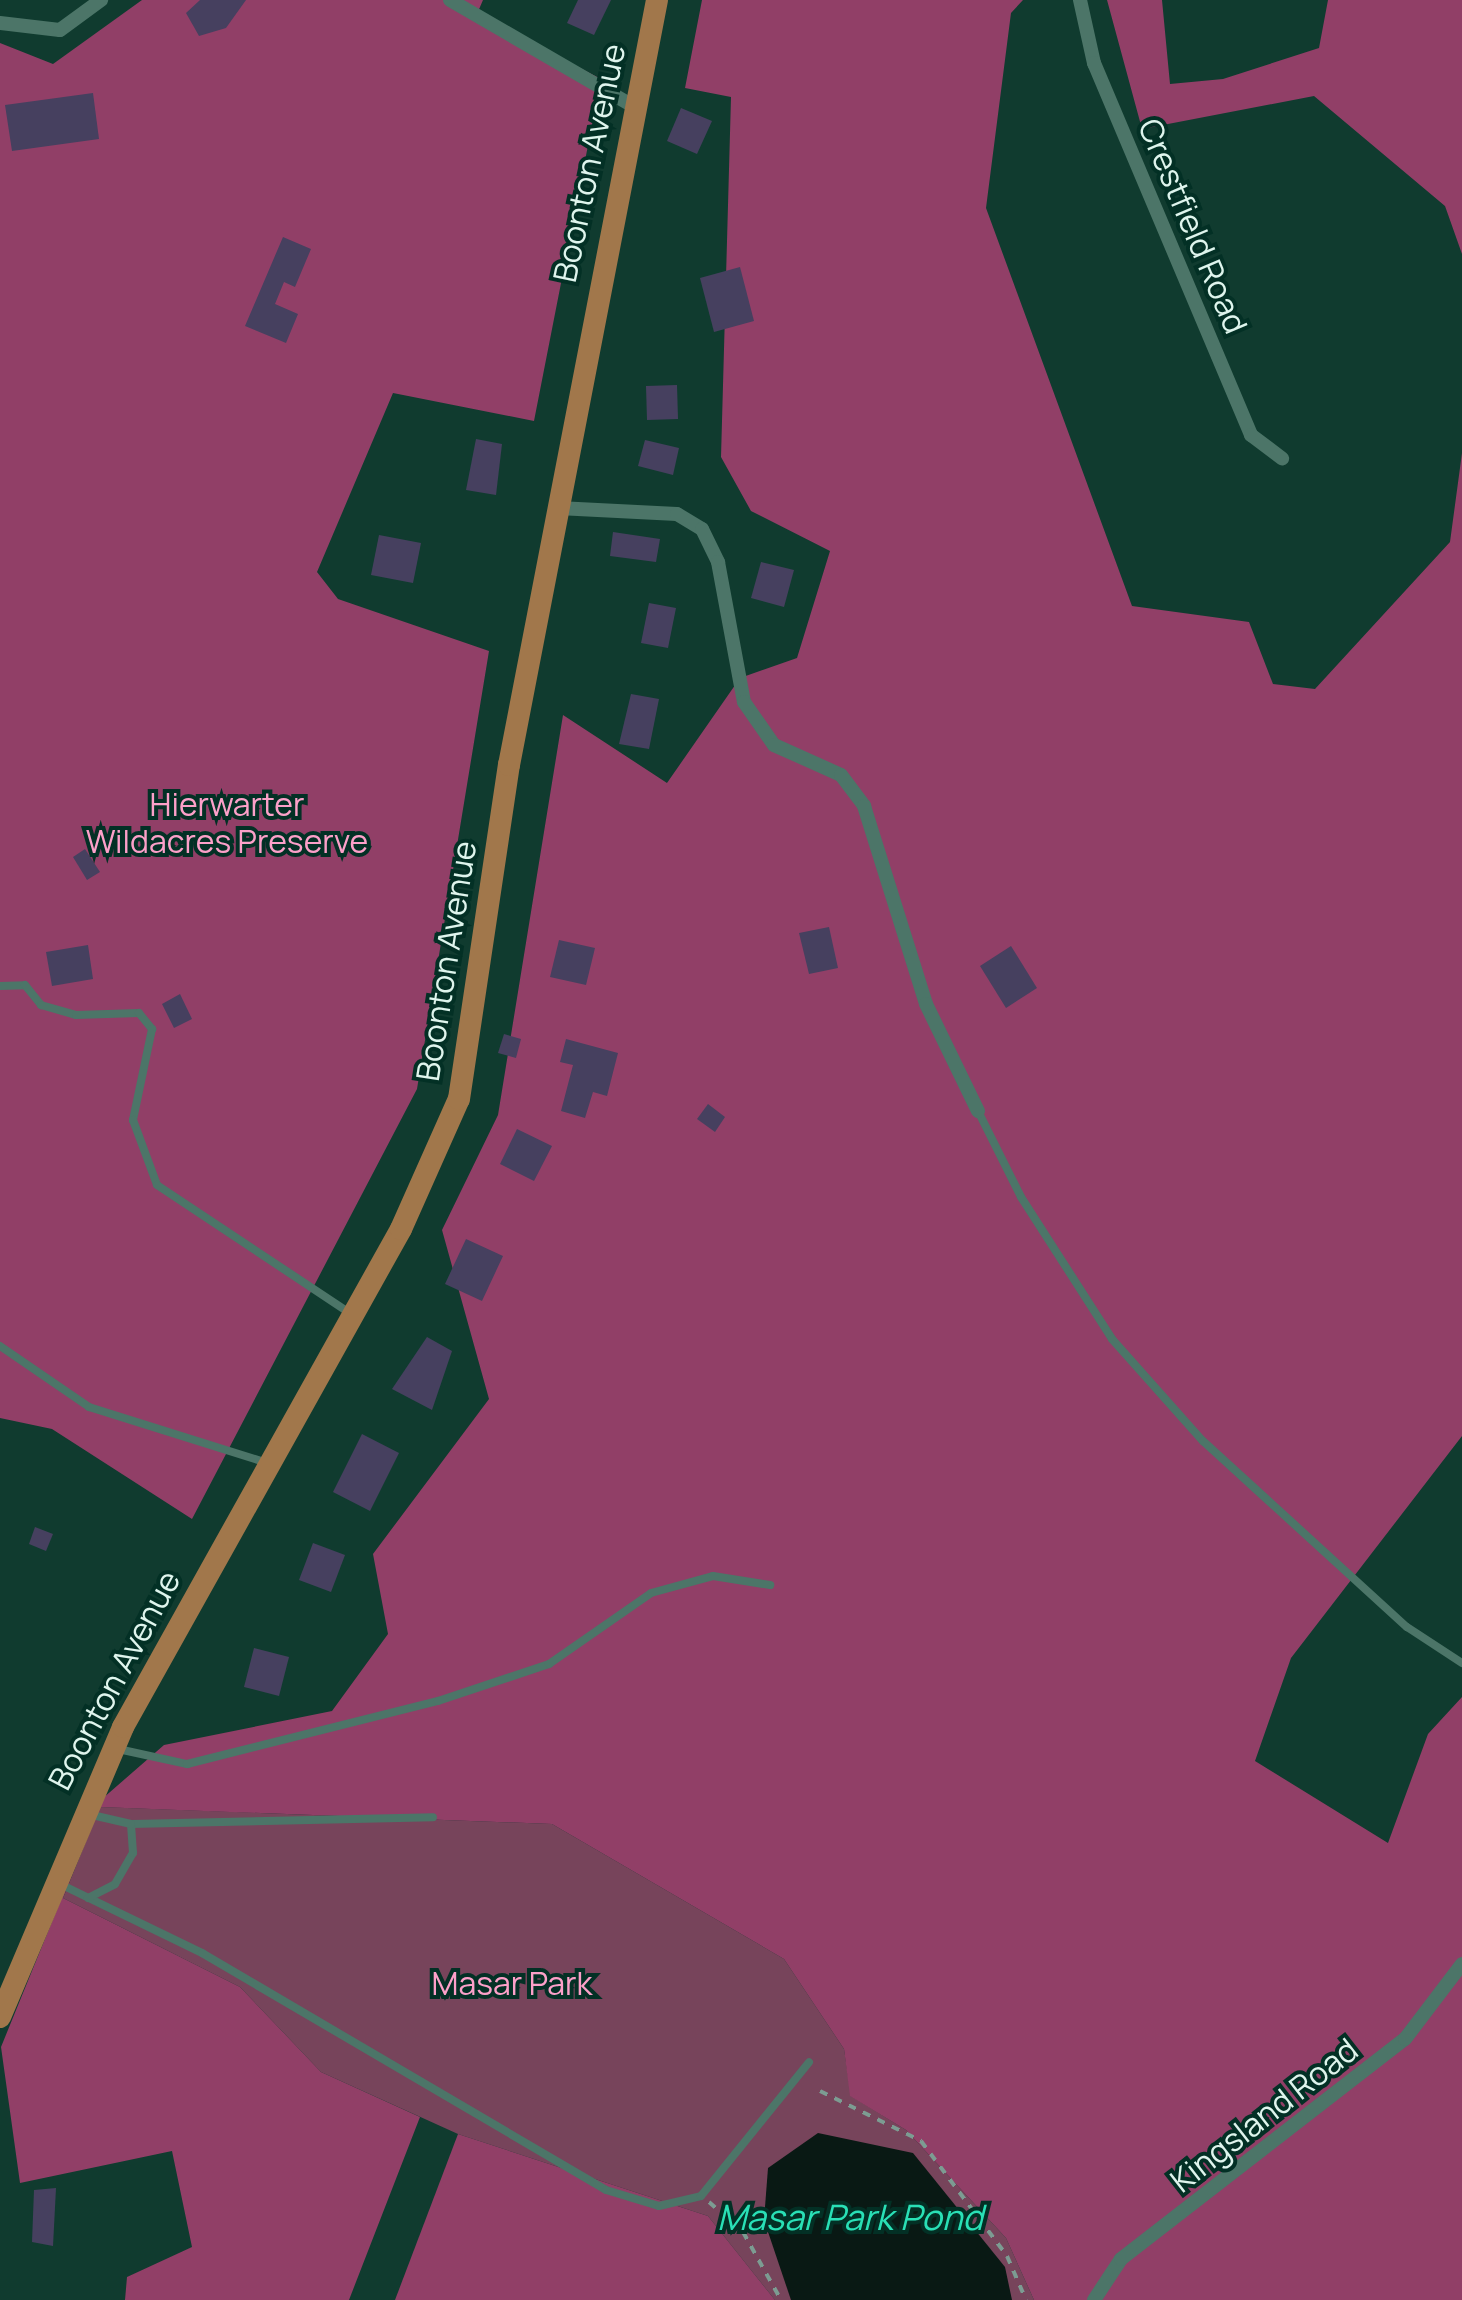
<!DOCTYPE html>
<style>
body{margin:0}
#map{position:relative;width:1462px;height:2300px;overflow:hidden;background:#103b2f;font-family:Manrope,sans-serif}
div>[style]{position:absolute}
.green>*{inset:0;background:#77445b}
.forest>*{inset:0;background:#913f67}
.water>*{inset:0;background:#091914}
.building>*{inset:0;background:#46405f}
.path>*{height:4px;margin-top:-2px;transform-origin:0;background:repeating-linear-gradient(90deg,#7c9c92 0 8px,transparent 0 16px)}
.lane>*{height:8px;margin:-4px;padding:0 4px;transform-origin:4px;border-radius:4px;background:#4c7568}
.street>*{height:14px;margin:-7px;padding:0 7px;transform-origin:7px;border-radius:7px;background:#4c7568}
.primary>*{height:22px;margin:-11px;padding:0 11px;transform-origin:11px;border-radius:11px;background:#a1774b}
span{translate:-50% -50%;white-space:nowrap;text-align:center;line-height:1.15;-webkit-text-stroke:8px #033025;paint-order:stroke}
.street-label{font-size:32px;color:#dff5ed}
.park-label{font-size:32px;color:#fca0c9}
.water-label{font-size:35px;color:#29e0b6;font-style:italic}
</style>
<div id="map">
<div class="green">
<i style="clip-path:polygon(100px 1807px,552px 1824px,784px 1959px,844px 2049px,851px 2096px,906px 2130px,1006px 2238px,1034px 2300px,775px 2300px,708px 2216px,458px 2134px,321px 2072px,240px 1987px,63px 1898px)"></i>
</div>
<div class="forest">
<i style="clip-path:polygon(142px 0,483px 0,477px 14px,601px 79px,534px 421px,393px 393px,317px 572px,338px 599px,489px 651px,417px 1089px,192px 1519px,52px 1429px,0 1418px,0 43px,53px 64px)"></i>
<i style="clip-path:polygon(702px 0,1023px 0,1011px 13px,986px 208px,1132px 606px,1249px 622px,1273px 684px,1315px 689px,1450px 542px,1462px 453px,1462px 1436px,1291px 1658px,1255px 1761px,1388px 1843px,1428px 1734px,1462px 1697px,1462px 2300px,1034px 2300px,1006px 2238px,906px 2130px,850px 2096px,844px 2049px,784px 1959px,552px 1824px,99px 1807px,63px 1898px,240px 1987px,321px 2072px,420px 2117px,349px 2300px,125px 2300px,127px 2277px,192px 2247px,172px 2151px,20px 2183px,1px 2047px,102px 1799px,164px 1745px,332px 1711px,388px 1634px,373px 1554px,489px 1399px,442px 1230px,498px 1115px,563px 715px,667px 783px,740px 678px,797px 658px,830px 551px,751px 511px,721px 457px,731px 97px,685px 88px)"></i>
<i style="clip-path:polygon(1107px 0,1162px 0,1170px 84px,1223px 79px,1319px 48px,1328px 0,1462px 0,1462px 254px,1445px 206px,1314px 96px,1142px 129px)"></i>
<i style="clip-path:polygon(458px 2134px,708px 2216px,775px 2300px,395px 2300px)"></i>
</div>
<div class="water">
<i style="clip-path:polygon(818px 2133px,913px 2153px,1005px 2267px,1012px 2300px,791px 2300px,764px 2220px,768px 2168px)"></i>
</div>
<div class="building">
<i style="clip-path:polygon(200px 0,246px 0,226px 28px,199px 36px,186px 13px)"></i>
<i style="clip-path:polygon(578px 0,611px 0,594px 35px,567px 23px)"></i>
<i style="clip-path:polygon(93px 93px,99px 139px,12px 151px,5px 105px)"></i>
<i style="clip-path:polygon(681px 108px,712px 121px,697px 154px,667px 141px)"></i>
<i style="clip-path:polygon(283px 237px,311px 249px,295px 287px,284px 282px,275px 304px,298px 314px,286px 343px,245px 326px)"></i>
<i style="clip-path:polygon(740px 267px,754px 321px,714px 332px,700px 278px)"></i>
<i style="clip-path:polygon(677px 385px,678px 419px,647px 420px,646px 386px)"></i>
<i style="clip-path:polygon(476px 439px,502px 444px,496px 495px,466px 490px)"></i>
<i style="clip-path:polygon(645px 440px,679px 448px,673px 475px,638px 466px)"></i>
<i style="clip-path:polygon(613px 532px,660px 539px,656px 562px,610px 556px)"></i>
<i style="clip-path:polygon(379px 535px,421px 543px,413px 583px,371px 575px)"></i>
<i style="clip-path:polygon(761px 562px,794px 570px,784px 607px,751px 598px)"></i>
<i style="clip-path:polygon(649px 603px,676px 608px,668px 648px,641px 643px)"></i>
<i style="clip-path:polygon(631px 694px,659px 699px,649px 749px,619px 744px)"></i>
<i style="clip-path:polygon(85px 849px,100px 872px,87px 880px,73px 857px)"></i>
<i style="clip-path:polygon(829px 927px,838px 968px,809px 974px,799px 933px)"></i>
<i style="clip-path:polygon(559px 940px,595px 948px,586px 985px,550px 977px)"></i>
<i style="clip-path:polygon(88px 945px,93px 979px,52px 986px,46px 952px)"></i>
<i style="clip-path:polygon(1011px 946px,1037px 988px,1006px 1008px,980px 966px)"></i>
<i style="clip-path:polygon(180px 994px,192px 1019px,174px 1028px,162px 1004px)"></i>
<i style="clip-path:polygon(504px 1034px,521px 1039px,516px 1058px,498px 1053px)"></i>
<i style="clip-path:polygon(566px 1039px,618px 1053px,607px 1096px,593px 1092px,585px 1118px,561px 1111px,573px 1065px,560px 1062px)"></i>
<i style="clip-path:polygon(708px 1104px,725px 1117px,715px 1132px,697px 1119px)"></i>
<i style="clip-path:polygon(517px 1129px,552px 1146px,534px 1181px,500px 1164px)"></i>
<i style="clip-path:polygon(466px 1239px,503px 1256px,482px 1301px,445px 1284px)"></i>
<i style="clip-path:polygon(427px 1337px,452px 1351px,432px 1410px,392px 1389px)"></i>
<i style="clip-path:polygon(362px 1434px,399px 1453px,370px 1511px,333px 1492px)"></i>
<i style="clip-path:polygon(35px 1527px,53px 1534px,46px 1551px,29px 1544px)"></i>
<i style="clip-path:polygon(313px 1543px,345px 1555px,331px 1592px,299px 1580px)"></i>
<i style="clip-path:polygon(254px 1648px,289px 1657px,279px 1696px,244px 1687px)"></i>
<i style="clip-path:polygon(56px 2188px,53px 2246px,32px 2242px,34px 2190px)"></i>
</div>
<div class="path">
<i style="left:820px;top:2091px;width:113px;rotate:26.3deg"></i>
<i style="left:921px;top:2141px;width:144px;rotate:53.2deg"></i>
<i style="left:1007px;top:2256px;width:48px;rotate:66.6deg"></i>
<i style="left:709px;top:2202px;width:45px;rotate:41.4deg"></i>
<i style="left:743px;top:2232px;width:78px;rotate:60.8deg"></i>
</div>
<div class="lane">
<i style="left:0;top:986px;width:25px;rotate:-2deg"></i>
<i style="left:25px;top:985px;width:26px;rotate:51deg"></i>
<i style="left:41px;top:1005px;width:36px;rotate:16deg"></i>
<i style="left:76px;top:1015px;width:63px;rotate:-1.8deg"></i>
<i style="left:139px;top:1013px;width:21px;rotate:51deg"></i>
<i style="left:152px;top:1029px;width:93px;rotate:101.8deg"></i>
<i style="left:133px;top:1120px;width:69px;rotate:69.7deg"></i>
<i style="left:157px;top:1185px;width:232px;rotate:33.6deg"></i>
<i style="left:978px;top:1111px;width:96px;rotate:63.4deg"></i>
<i style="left:1021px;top:1197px;width:169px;rotate:57.3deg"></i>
<i style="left:1112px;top:1339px;width:137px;rotate:48.3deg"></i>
<i style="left:1203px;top:1441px;width:276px;rotate:42.4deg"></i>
<i style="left:1407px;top:1627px;width:66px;rotate:33.2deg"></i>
<i style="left:0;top:1346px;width:108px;rotate:34.4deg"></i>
<i style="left:89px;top:1407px;width:184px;rotate:17.4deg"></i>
<i style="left:118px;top:1749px;width:71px;rotate:12.3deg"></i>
<i style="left:187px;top:1764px;width:259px;rotate:-14.1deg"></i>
<i style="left:438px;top:1701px;width:117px;rotate:-18.4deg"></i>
<i style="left:549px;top:1664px;width:124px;rotate:-34.8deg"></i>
<i style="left:651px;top:1593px;width:64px;rotate:-15.3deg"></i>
<i style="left:713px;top:1576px;width:58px;rotate:9deg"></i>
<i style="left:131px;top:1824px;width:302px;rotate:-1.3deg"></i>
<i style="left:62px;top:1885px;width:156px;rotate:25.9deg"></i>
<i style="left:202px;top:1953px;width:468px;rotate:30.4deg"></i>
<i style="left:606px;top:2190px;width:55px;rotate:16.8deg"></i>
<i style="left:659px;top:2206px;width:43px;rotate:-13.4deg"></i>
<i style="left:701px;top:2196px;width:172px;rotate:-51.1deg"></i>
<i style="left:88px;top:1898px;width:30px;rotate:-27deg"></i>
<i style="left:115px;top:1884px;width:36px;rotate:-60deg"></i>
<i style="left:133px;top:1853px;width:29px;rotate:-94deg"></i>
<i style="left:131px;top:1824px;width:40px;rotate:-167deg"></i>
</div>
<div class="street">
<i style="left:450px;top:0;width:211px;rotate:30.1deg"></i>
<i style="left:1080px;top:0;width:65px;rotate:77.5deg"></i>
<i style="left:1094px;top:63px;width:404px;rotate:67.1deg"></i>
<i style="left:1251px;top:435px;width:39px;rotate:37deg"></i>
<i style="left:0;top:23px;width:60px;rotate:6.7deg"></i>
<i style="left:60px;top:30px;width:51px;rotate:-36.2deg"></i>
<i style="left:558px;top:508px;width:119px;rotate:2.9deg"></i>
<i style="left:677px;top:514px;width:29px;rotate:31deg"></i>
<i style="left:702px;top:529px;width:37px;rotate:64deg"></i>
<i style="left:718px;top:562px;width:142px;rotate:79.5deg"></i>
<i style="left:744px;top:702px;width:52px;rotate:55.1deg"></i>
<i style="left:774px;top:745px;width:73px;rotate:24.1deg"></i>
<i style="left:841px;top:775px;width:39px;rotate:53deg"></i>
<i style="left:864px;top:806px;width:207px;rotate:72.6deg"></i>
<i style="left:926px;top:1004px;width:119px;rotate:64.1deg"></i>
<i style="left:1094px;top:2300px;width:49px;rotate:-56.6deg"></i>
<i style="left:1121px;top:2259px;width:359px;rotate:-37.8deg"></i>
<i style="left:1405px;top:2039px;width:94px;rotate:-52.8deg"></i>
</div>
<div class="primary">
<i style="left:0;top:2017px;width:315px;rotate:-67deg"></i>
<i style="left:123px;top:1727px;width:570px;rotate:-60.83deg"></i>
<i style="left:401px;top:1229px;width:142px;rotate:-66deg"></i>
<i style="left:459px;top:1099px;width:338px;rotate:-81.5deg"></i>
<i style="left:509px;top:765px;width:779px;rotate:-79.05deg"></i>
</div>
<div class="street-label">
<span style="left:589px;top:163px;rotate:-78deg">Boonton Avenue</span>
<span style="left:1193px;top:226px;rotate:67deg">Crestfield Road</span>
<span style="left:446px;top:961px;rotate:-81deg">Boonton Avenue</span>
<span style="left:114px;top:1680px;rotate:-62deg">Boonton Avenue</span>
<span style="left:1264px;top:2115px;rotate:-38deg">Kingsland Road</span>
</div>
<div class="park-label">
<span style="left:227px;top:823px">Hierwarter<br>Wildacres Preserve</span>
<span style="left:512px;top:1983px">Masar Park</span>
</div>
<div class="water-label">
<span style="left:850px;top:2217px">Masar Park Pond</span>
</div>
</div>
